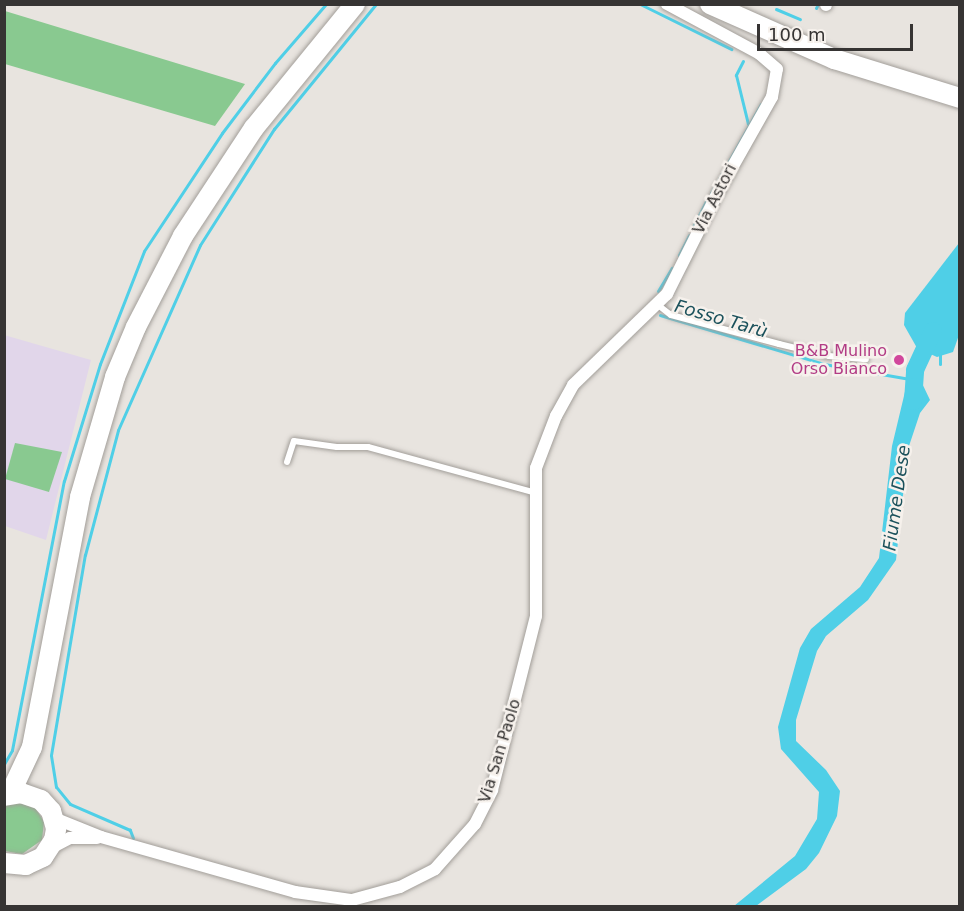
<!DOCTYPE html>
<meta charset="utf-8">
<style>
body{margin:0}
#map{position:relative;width:964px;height:911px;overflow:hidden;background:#e8e4df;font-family:"DejaVu Sans",sans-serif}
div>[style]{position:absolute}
.industrial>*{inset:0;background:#e1d6ea}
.green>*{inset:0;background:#89c990}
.water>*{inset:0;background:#4fcfe7}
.stream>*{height:3px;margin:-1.5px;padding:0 1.5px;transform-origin:1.5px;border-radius:1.5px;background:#4fcfe7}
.river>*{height:18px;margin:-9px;padding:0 9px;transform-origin:9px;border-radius:9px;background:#4fcfe7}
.roads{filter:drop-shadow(0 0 2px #a29e99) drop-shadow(0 0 2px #a29e99)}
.service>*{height:6px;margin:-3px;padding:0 3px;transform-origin:3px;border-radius:3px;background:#fff}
.minor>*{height:12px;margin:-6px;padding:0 6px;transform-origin:6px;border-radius:6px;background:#fff}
.primary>*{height:20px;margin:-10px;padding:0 10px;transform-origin:10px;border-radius:10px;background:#fff}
.dots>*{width:16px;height:16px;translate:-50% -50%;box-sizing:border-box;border:3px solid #f6f1ec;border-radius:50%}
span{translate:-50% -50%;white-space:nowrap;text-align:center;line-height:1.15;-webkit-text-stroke:5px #f6f1ec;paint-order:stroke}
.street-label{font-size:16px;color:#363433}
.hotel-label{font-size:16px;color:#b23c85}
.right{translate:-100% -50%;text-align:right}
.water-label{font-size:18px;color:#1c525c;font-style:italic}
.frame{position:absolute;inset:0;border:6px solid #363433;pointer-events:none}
.scale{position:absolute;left:757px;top:24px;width:156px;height:27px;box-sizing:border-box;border:3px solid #363433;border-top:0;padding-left:8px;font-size:18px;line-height:21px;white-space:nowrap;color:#363433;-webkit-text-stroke:4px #f6f1ec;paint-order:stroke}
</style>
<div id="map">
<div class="industrial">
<i style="clip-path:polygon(4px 335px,91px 360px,46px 540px,5px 526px)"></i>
</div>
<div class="green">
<i style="clip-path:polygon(4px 11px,5px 11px,245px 84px,215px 126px,5px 64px)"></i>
<i style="clip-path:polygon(15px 443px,62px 452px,49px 492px,5px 479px)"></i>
<i style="clip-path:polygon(18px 801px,35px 807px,44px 822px,42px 840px,22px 854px,5px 851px,4px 805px)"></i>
</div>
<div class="water">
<i style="clip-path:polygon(959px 243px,959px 335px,953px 352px,937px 357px,917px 348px,904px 325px,905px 313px)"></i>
<i style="clip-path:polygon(909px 375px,920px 379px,930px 400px,920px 413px,908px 449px,896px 560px,868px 600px,826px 636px,817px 651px,796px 720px,796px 741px,826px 770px,840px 791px,837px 816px,819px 853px,806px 869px,756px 906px,734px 906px,795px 856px,817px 819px,819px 792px,781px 749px,778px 727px,800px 648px,811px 629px,860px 587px,879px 558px,892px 446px)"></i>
</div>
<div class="stream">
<i style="left:640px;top:4px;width:102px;rotate:26.3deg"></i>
<i style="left:816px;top:8px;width:4px;rotate:-63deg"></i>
<i style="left:776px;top:9px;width:26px;rotate:23deg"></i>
<i style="left:743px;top:61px;width:16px;rotate:117deg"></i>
<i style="left:736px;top:75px;width:50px;rotate:76.2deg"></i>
<i style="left:711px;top:193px;width:102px;rotate:-60.7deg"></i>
<i style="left:693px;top:227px;width:30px;rotate:-63deg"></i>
<i style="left:679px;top:255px;width:22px;rotate:-63deg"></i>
<i style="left:658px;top:291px;width:27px;rotate:-59deg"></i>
<i style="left:660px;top:315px;width:171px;rotate:16.6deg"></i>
<i style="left:824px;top:364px;width:87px;rotate:9.9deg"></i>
<i style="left:940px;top:354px;width:10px;rotate:90deg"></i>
<i style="left:4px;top:764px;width:16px;rotate:-60deg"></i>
<i style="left:12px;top:750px;width:274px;rotate:-79.1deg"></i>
<i style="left:64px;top:481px;width:122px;rotate:-72.9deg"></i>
<i style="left:100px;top:364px;width:121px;rotate:-68.7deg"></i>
<i style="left:144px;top:251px;width:141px;rotate:-56.5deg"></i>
<i style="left:222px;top:133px;width:88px;rotate:-52.9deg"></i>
<i style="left:275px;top:63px;width:78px;rotate:-49.2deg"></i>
<i style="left:133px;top:838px;width:9px;rotate:-111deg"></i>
<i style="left:130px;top:830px;width:65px;rotate:-156.6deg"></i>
<i style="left:70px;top:804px;width:22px;rotate:-129deg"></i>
<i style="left:56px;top:787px;width:32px;rotate:-99deg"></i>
<i style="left:51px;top:755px;width:203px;rotate:-80.4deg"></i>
<i style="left:85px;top:555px;width:129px;rotate:-75.2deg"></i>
<i style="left:118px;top:430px;width:202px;rotate:-66.1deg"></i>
<i style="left:200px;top:245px;width:138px;rotate:-57.5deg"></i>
<i style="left:274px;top:129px;width:161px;rotate:-50.8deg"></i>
</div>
<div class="river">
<i style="left:913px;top:401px;width:31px;rotate:-86deg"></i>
<i style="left:915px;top:370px;width:43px;rotate:-65.2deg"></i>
</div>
<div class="roads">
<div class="service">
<i style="left:658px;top:305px;width:16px;rotate:38deg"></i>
<i style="left:671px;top:315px;width:112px;rotate:15deg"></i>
<i style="left:779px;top:344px;width:51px;rotate:13.5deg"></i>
<i style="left:829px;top:356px;width:37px;rotate:5deg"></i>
<i style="left:287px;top:462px;width:22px;rotate:-72deg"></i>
<i style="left:294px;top:441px;width:43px;rotate:7.9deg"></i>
<i style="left:337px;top:447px;width:31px"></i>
<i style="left:368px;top:447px;width:174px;rotate:15.3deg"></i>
</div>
<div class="minor">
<i style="left:826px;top:5px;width:1px;rotate:-90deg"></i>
<i style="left:54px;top:818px;width:51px;rotate:22deg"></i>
<i style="left:101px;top:837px;width:202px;rotate:15.8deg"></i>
<i style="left:295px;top:892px;width:58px;rotate:8deg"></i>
<i style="left:352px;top:900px;width:50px;rotate:-15.2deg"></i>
<i style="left:400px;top:887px;width:39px;rotate:-27deg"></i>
<i style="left:435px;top:869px;width:60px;rotate:-48.4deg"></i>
<i style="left:475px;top:824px;width:38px;rotate:-63deg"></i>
<i style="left:492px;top:790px;width:179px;rotate:-75.8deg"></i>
<i style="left:536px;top:616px;width:148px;rotate:-90deg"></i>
<i style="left:536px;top:468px;width:56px;rotate:-69deg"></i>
<i style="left:556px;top:416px;width:35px;rotate:-61deg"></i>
<i style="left:573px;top:385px;width:131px;rotate:-44.1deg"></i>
<i style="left:667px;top:294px;width:107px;rotate:-63.4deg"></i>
<i style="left:715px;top:198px;width:116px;rotate:-60.6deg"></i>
<i style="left:772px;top:97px;width:28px;rotate:-80deg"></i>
<i style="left:777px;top:69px;width:23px;rotate:-139deg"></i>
<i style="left:760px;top:54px;width:106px;rotate:-151.7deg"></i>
<i style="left:51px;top:848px;width:21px;rotate:-28deg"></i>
<i style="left:70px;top:838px;width:27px"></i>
</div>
<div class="primary">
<i style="left:710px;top:4px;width:136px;rotate:23.9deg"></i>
<i style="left:834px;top:59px;width:132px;rotate:17.2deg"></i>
<i style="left:10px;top:794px;width:52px;rotate:-64.9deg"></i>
<i style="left:32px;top:747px;width:255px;rotate:-79.1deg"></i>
<i style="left:80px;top:497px;width:125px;rotate:-73.7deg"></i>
<i style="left:115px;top:377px;width:54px;rotate:-67.2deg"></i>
<i style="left:136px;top:327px;width:102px;rotate:-62.7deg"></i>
<i style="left:183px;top:236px;width:129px;rotate:-56.7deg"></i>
<i style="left:254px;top:128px;width:160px;rotate:-50.8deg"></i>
<i style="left:4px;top:796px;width:17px;rotate:-10deg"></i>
<i style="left:21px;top:793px;width:21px;rotate:19deg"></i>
<i style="left:41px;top:800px;width:15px;rotate:48deg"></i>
<i style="left:51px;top:811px;width:19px;rotate:74deg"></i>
<i style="left:56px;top:829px;width:11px;rotate:100deg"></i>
<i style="left:54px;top:840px;width:20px;rotate:123deg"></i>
<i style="left:43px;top:857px;width:19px;rotate:155deg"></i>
<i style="left:26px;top:865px;width:22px;rotate:-175deg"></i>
</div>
</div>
<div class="dots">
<i style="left:899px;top:360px;background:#d1479c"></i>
</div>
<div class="street-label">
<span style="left:715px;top:199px;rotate:-63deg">Via Astori</span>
<span style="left:500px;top:751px;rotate:-73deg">Via San Paolo</span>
</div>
<div class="hotel-label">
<span class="right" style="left:887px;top:360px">B&amp;B Mulino<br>Orso Bianco</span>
</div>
<div class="water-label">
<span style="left:721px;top:319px;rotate:16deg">Fosso Tarù</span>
<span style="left:897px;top:498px;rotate:-82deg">Fiume Dese</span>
</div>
<div class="frame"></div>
<div class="scale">100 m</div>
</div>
